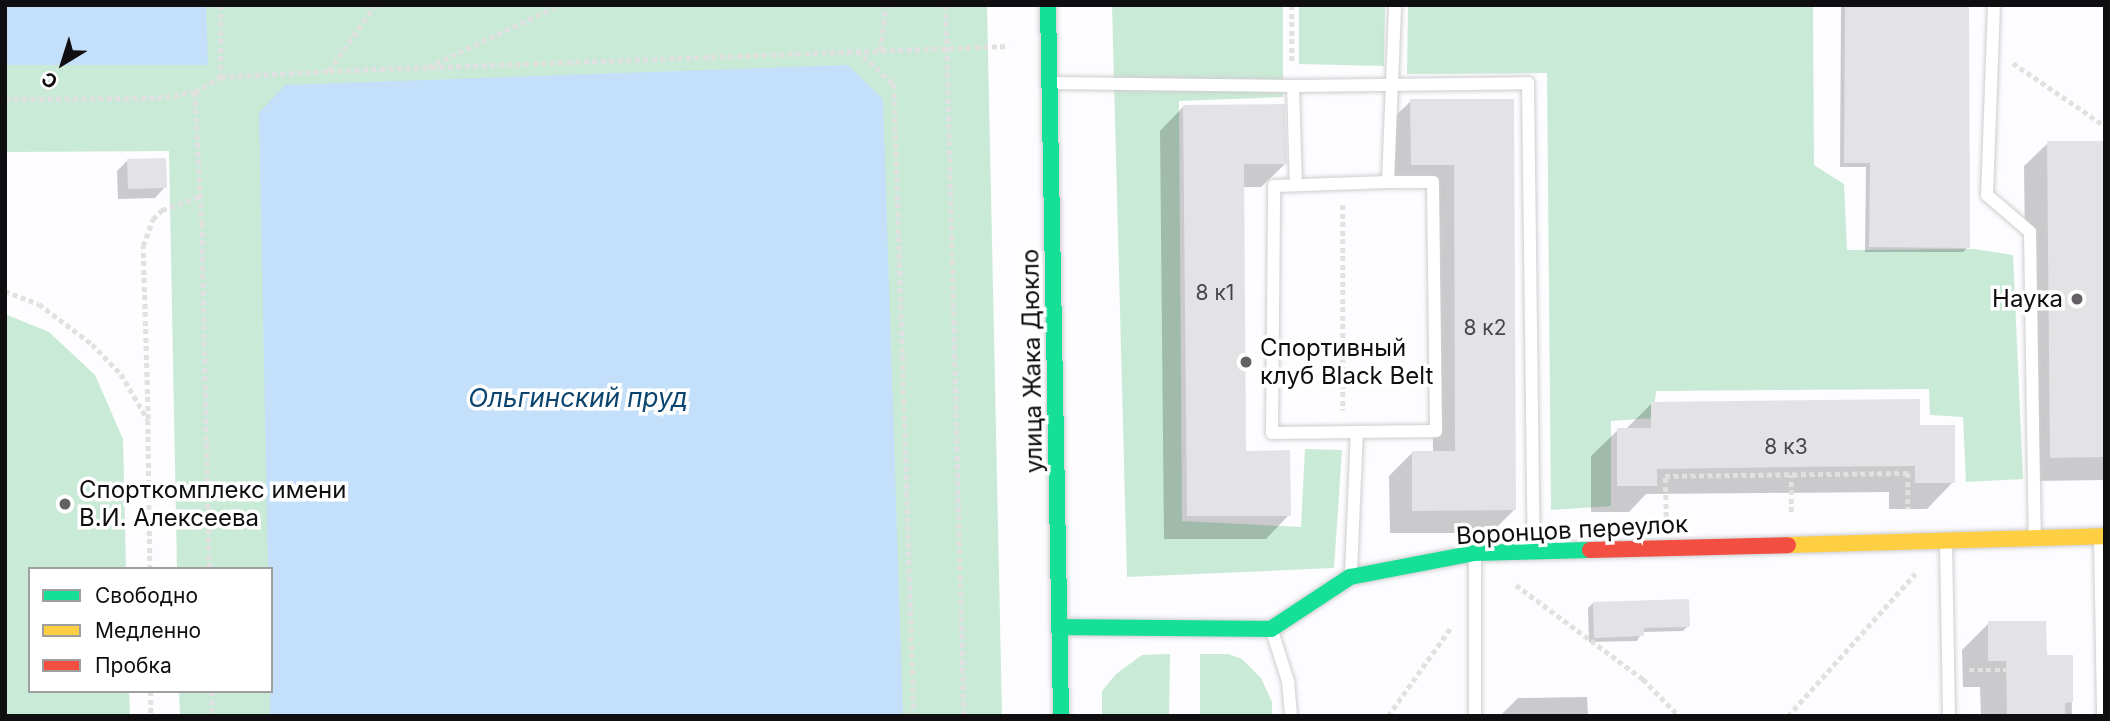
<!DOCTYPE html>
<meta charset="utf-8">
<style>
body{margin:0}
#map{position:relative;width:2110px;height:721px;overflow:hidden;background:#fdfcfe;font-family:Inter,sans-serif}
div>[style]{position:absolute}
.green>*{inset:0;background:#c9ead6}
.water>*{inset:0;background:#c4dffa}
.shadow>*{inset:0;background:#0003}
.building>*{inset:0;background:#e3e2e4}
.path>*{height:4.5px;margin-top:-2.25px;transform-origin:0;background:repeating-linear-gradient(90deg,#e1e1e1 0 5px,transparent 0 8.5px)}
.roads{filter:drop-shadow(0 0 2px #cecdd0) drop-shadow(0 0 2px #cecdd0)}
.lane>*{height:12px;margin:-6px;padding:0 6px;transform-origin:6px;border-radius:6px;background:#fff}
.fast>*{height:16px;margin:-8px;padding:0 8px;transform-origin:8px;border-radius:8px;background:#16e098}
.slow>*{height:16px;margin:-8px;padding:0 8px;transform-origin:8px;border-radius:8px;background:#ffcf43}
.jam>*{height:16px;margin:-8px;padding:0 8px;transform-origin:8px;border-radius:8px;background:#f24e42}
.dots>*{width:19px;height:19px;translate:-50% -50%;box-sizing:border-box;border:4px solid #fff;border-radius:50%}
span{translate:-50% -50%;white-space:nowrap;text-align:center;line-height:1.15;-webkit-text-stroke:7px #fff;paint-order:stroke}
.number-label{font-size:21px;color:#484649}
.number-label span{-webkit-text-stroke-width:0}
.poi-label{font-size:24px;color:#100e11}
.right{translate:-100% -50%;text-align:right}
.left{translate:0 -50%;text-align:left}
.street-label{font-size:24px;color:#100e11}
.water-label{font-size:26px;color:#0b446e;font-style:italic}
.frame{position:absolute;inset:0;border:7px solid #100e11;pointer-events:none}
.legend{position:absolute;left:28px;top:567px;width:245px;height:126px;box-sizing:border-box;background:#fff;border:2px solid #9f9fa0;margin:0;padding:9px 12px;list-style:none;font-size:21px;color:#100e11}
.legend li{display:flex;align-items:center;gap:14px;height:35px}
.legend b{width:35px;border:2px solid #9f9fa0}
.north{position:absolute;left:28px;top:28px;width:70px;height:70px;-webkit-text-stroke:5px #fff;paint-order:stroke;rotate:218deg;font-size:19px;font-weight:700;line-height:28px;text-align:center;color:#100e11}
.north::after{content:'';display:block;margin:auto;width:24px;height:32px;background:#100e11;clip-path:polygon(50% 0,100% 100%,50% 72%,0 100%)}
</style>
<div id="map">
<div class="green">
<i style="clip-path:polygon(5px 5px,987px 5px,1002px 716px,180px 716px,179px 691px,271px 691px,271px 569px,177px 569px,169px 151px,5px 152px)"></i>
<i style="clip-path:polygon(1112px 5px,1283px 5px,1283px 97px,1179px 101px,1182px 521px,1301px 527px,1305px 449px,1342px 450px,1334px 568px,1127px 577px)"></i>
<i style="clip-path:polygon(1299px 5px,1385px 5px,1384px 66px,1299px 64px)"></i>
<i style="clip-path:polygon(1408px 5px,1813px 5px,1814px 165px,1844px 184px,1847px 250px,1974px 249px,2013px 255px,2023px 479px,1966px 482px,1963px 417px,1930px 415px,1929px 389px,1656px 391px,1653px 418px,1611px 421px,1611px 506px,1551px 510px,1547px 73px,1407px 74px)"></i>
<i style="clip-path:polygon(5px 314px,49px 332px,95px 375px,123px 439px,126px 569px,30px 569px,30px 691px,129px 691px,130px 716px,5px 716px)"></i>
<i style="clip-path:polygon(1170px 654px,1169px 716px,1102px 716px,1102px 691px,1116px 674px,1142px 655px)"></i>
<i style="clip-path:polygon(1200px 654px,1228px 654px,1242px 659px,1261px 678px,1272px 702px,1272px 716px,1200px 716px)"></i>
</div>
<div class="water">
<i style="clip-path:polygon(5px 5px,206px 5px,208px 65px,5px 65px)"></i>
<i style="clip-path:polygon(848px 65px,883px 99px,903px 716px,270px 716px,271px 569px,268px 569px,259px 113px,285px 85px)"></i>
</div>
<div class="shadow">
<i style="clip-path:polygon(1841px 5px,1967px 5px,1968px 247px,1963px 252px,1865px 252px,1866px 167px,1840px 167px)"></i>
<i style="clip-path:polygon(1513px 100px,1514px 510px,1491px 533px,1390px 533px,1389px 476px,1413px 452px,1433px 452px,1431px 187px,1388px 187px,1387px 124px,1411px 101px)"></i>
<i style="clip-path:polygon(1183px 107px,1285px 164px,1261px 187px,1242px 187px,1245px 452px,1289px 515px,1266px 539px,1164px 539px,1160px 131px)"></i>
<i style="clip-path:polygon(2104px 142px,2105px 480px,2028px 481px,2024px 166px,2048px 143px)"></i>
<i style="clip-path:polygon(127px 161px,165px 187px,155px 198px,118px 199px,117px 171px)"></i>
<i style="clip-path:polygon(1651px 404px,1918px 427px,1953px 482px,1927px 509px,1889px 509px,1889px 492px,1764px 493px,1646px 494px,1629px 512px,1591px 512px,1591px 456px,1618px 430px,1625px 430px)"></i>
<i style="clip-path:polygon(1593px 603px,1688px 626px,1683px 631px,1642px 632px,1637px 641px,1589px 642px,1588px 608px)"></i>
<i style="clip-path:polygon(1989px 623px,2045px 657px,2071px 656px,2072px 716px,1981px 716px,1980px 687px,1963px 687px,1962px 650px)"></i>
<i style="clip-path:polygon(1587px 697px,1588px 716px,1500px 716px,1518px 698px)"></i>
</div>
<div class="building">
<i style="clip-path:polygon(1845px 5px,1969px 5px,1970px 248px,1869px 247px,1870px 163px,1844px 163px)"></i>
<i style="clip-path:polygon(1410px 99px,1514px 99px,1516px 510px,1412px 511px,1412px 451px,1455px 451px,1454px 165px,1411px 165px)"></i>
<i style="clip-path:polygon(1285px 104px,1287px 164px,1244px 164px,1246px 451px,1290px 450px,1291px 516px,1187px 516px,1183px 105px)"></i>
<i style="clip-path:polygon(2047px 141px,2105px 141px,2105px 457px,2050px 458px)"></i>
<i style="clip-path:polygon(166px 158px,167px 188px,128px 189px,127px 159px)"></i>
<i style="clip-path:polygon(1920px 399px,1920px 425px,1955px 425px,1955px 483px,1915px 483px,1915px 466px,1791px 467px,1657px 469px,1657px 486px,1617px 486px,1617px 428px,1651px 428px,1651px 402px)"></i>
<i style="clip-path:polygon(1689px 599px,1690px 627px,1644px 628px,1644px 636px,1594px 638px,1593px 602px)"></i>
<i style="clip-path:polygon(1988px 621px,2046px 621px,2047px 655px,2073px 655px,2073px 702px,2065px 703px,2065px 716px,2007px 716px,2006px 661px,1988px 661px)"></i>
</div>
<div class="path">
<i style="left:221px;top:5px;width:72px;rotate:90deg"></i>
<i style="left:946px;top:5px;width:711px;rotate:88.55deg"></i>
<i style="left:1292px;top:5px;width:59px;rotate:90deg"></i>
<i style="left:880px;top:50px;width:45px;rotate:-82.4deg"></i>
<i style="left:857px;top:51px;width:50px;rotate:41.7deg"></i>
<i style="left:894px;top:84px;width:632px;rotate:88.19deg"></i>
<i style="left:2013px;top:63px;width:112px;rotate:34.4deg"></i>
<i style="left:428px;top:67px;width:145px;rotate:-25.3deg"></i>
<i style="left:329px;top:71px;width:80px;rotate:-55.1deg"></i>
<i style="left:195px;top:92px;width:131px;rotate:86.9deg"></i>
<i style="left:202px;top:223px;width:346px;rotate:88.8deg"></i>
<i style="left:5px;top:99px;width:152px;rotate:-0.4deg"></i>
<i style="left:157px;top:98px;width:38px;rotate:-9deg"></i>
<i style="left:195px;top:92px;width:30px;rotate:-30deg"></i>
<i style="left:221px;top:77px;width:108px;rotate:-3.2deg"></i>
<i style="left:329px;top:71px;width:680px;rotate:-2.11deg"></i>
<i style="left:1343px;top:205px;width:205px;rotate:90deg"></i>
<i style="left:5px;top:291px;width:36px;rotate:21deg"></i>
<i style="left:39px;top:304px;width:66px;rotate:37deg"></i>
<i style="left:92px;top:344px;width:42px;rotate:46deg"></i>
<i style="left:121px;top:374px;width:53px;rotate:59.6deg"></i>
<i style="left:148px;top:420px;width:149px;rotate:89.2deg"></i>
<i style="left:148px;top:419px;width:173px;rotate:-91.7deg"></i>
<i style="left:143px;top:246px;width:29px;rotate:-70deg"></i>
<i style="left:153px;top:219px;width:13px;rotate:-45deg"></i>
<i style="left:162px;top:210px;width:41px;rotate:-19.7deg"></i>
<i style="left:1791px;top:512px;width:37px;rotate:-90deg"></i>
<i style="left:1666px;top:517px;width:41px;rotate:-91.4deg"></i>
<i style="left:1665px;top:476px;width:243px;rotate:-0.7deg"></i>
<i style="left:1908px;top:473px;width:36px;rotate:90deg"></i>
<i style="left:1516px;top:585px;width:158px;rotate:36.5deg"></i>
<i style="left:1643px;top:679px;width:52px;rotate:45.8deg"></i>
<i style="left:1969px;top:670px;width:37px"></i>
<i style="left:151px;top:691px;width:25px;rotate:90deg"></i>
<i style="left:212px;top:691px;width:25px;rotate:90deg"></i>
<i style="left:1388px;top:716px;width:110px;rotate:-54.6deg"></i>
<i style="left:1788px;top:716px;width:191px;rotate:-48.2deg"></i>
</div>
<div class="roads">
<div class="lane">
<i style="left:1994px;top:5px;width:190px;rotate:92.1deg"></i>
<i style="left:1987px;top:195px;width:57px;rotate:40.7deg"></i>
<i style="left:2030px;top:232px;width:304px;rotate:89.1deg"></i>
<i style="left:1052px;top:83px;width:241px;rotate:0.7deg"></i>
<i style="left:1293px;top:86px;width:235px;rotate:-0.7deg"></i>
<i style="left:1528px;top:83px;width:465px;rotate:89.3deg"></i>
<i style="left:1293px;top:86px;width:99px;rotate:88.3deg"></i>
<i style="left:1357px;top:432px;width:79px;rotate:-0.7deg"></i>
<i style="left:1436px;top:431px;width:249px;rotate:-90.7deg"></i>
<i style="left:1433px;top:182px;width:45px;rotate:180deg"></i>
<i style="left:2100px;top:538px;width:178px;rotate:89deg"></i>
<i style="left:1946px;top:543px;width:173px;rotate:89deg"></i>
<i style="left:1475px;top:557px;width:159px;rotate:90deg"></i>
<i style="left:1351px;top:573px;width:141px;rotate:-87.6deg"></i>
<i style="left:1357px;top:432px;width:85px;rotate:179.3deg"></i>
<i style="left:1272px;top:433px;width:247px;rotate:-89.5deg"></i>
<i style="left:1274px;top:186px;width:114px;rotate:-2deg"></i>
<i style="left:1388px;top:182px;width:177px;rotate:-87.7deg"></i>
<i style="left:1272px;top:631px;width:52px;rotate:72.3deg"></i>
<i style="left:1288px;top:681px;width:35px;rotate:85deg"></i>
</div>
<div class="fast">
<i style="left:1048px;top:5px;width:711px;rotate:88.95deg"></i>
<i style="left:1059px;top:627px;width:212px;rotate:0.5deg"></i>
<i style="left:1271px;top:629px;width:95px;rotate:-33.4deg"></i>
<i style="left:1350px;top:577px;width:127px;rotate:-10.9deg"></i>
<i style="left:1475px;top:553px;width:115px;rotate:-1.5deg"></i>
</div>
<div class="slow">
<i style="left:1788px;top:545px;width:317px;rotate:-1.6deg"></i>
</div>
<div class="jam">
<i style="left:1590px;top:550px;width:198px;rotate:-1.4deg"></i>
</div>
</div>
<div class="dots">
<i style="left:2077px;top:299px;background:#636164"></i>
<i style="left:1246px;top:362px;background:#636164"></i>
<i style="left:65px;top:504px;background:#636164"></i>
</div>
<div class="number-label">
<span style="left:1215px;top:293px">8 к1</span>
<span style="left:1485px;top:328px">8 к2</span>
<span style="left:1786px;top:447px">8 к3</span>
</div>
<div class="poi-label">
<span class="right" style="left:2063px;top:299px">Наука</span>
<span class="left" style="left:1260px;top:362px">Спортивный<br>клуб Black Belt</span>
<span class="left" style="left:79px;top:504px">Спорткомплекс имени<br>В.И. Алексеева</span>
</div>
<div class="street-label">
<span style="left:1032px;top:361px;rotate:-91deg">улица Жака Дюкло</span>
<span style="left:1572px;top:530px;rotate:-3deg">Воронцов переулок</span>
</div>
<div class="water-label">
<span style="left:578px;top:398px">Ольгинский пруд</span>
</div>
<div class="frame"></div>
<ul class="legend">
<li><b style="height:9px;background:#16e098"></b>Свободно</li>
<li><b style="height:9px;background:#ffcf43"></b>Медленно</li>
<li><b style="height:9px;background:#f24e42"></b>Пробка</li>
</ul>
<div class="north">С</div>
</div>
